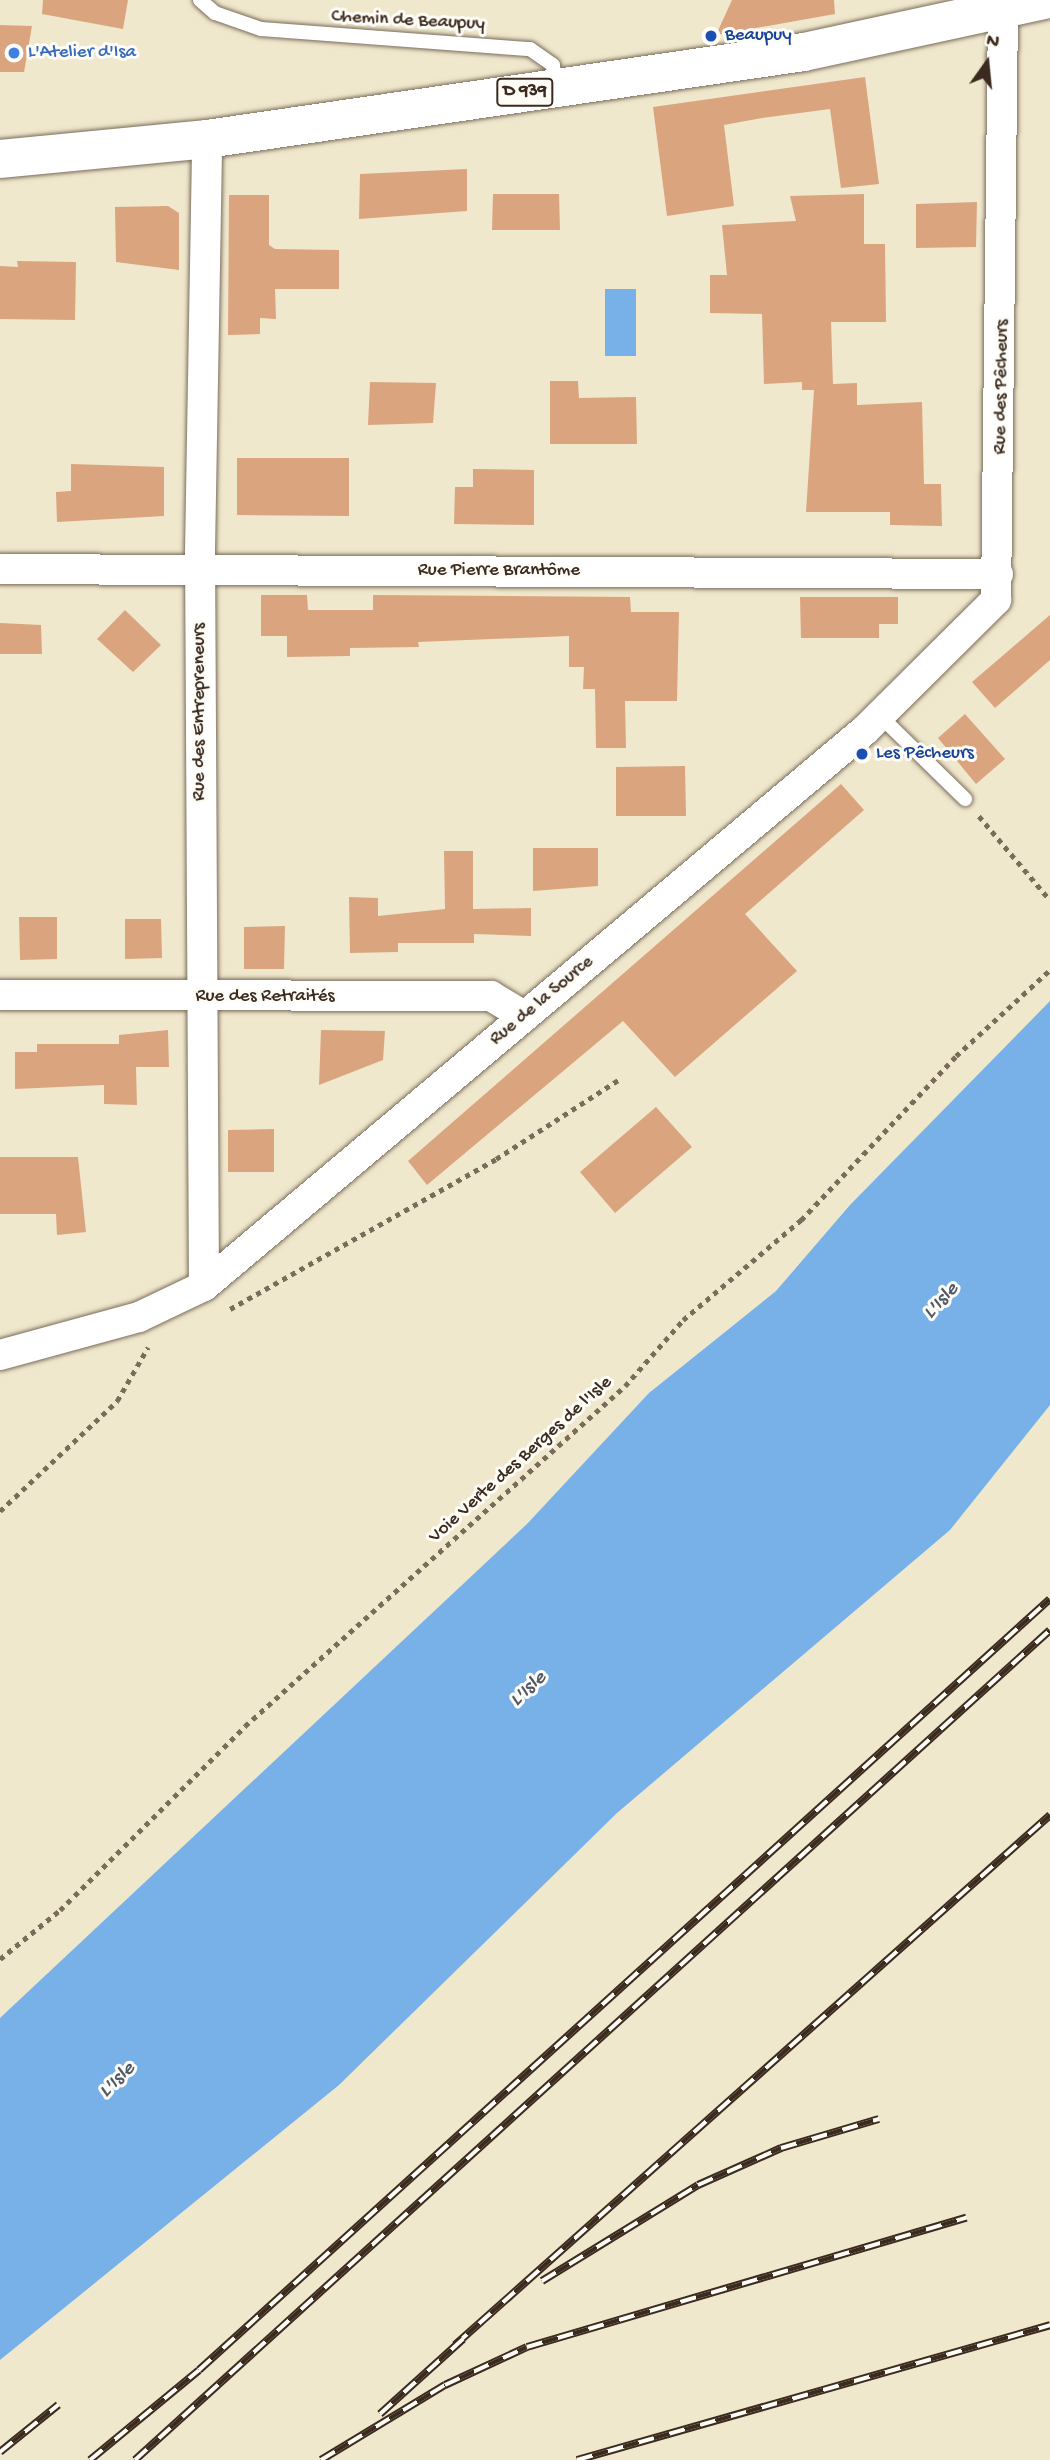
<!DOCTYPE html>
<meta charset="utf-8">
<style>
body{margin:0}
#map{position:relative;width:1050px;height:2460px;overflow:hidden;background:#f0e8cd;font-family:"Gochi Hand",sans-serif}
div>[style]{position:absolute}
.water>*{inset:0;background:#77b1e8}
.building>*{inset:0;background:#daa47f}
.path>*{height:4.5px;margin-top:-2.25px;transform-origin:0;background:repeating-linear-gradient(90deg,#7a6c5b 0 5px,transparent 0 10px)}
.roads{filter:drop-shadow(0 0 2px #7a6c5b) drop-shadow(0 0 2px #7a6c5b)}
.lane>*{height:14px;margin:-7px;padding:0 7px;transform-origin:7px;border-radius:7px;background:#fff}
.street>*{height:30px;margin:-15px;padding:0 15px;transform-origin:15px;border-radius:15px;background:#fff}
.primary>*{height:38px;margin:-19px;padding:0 19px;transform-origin:19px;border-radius:19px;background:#fff}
.rail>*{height:8px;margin-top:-4px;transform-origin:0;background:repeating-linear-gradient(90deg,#fdfcf7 0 16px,#3b2a1e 0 32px);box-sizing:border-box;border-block:2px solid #3b2a1e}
.dots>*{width:19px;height:19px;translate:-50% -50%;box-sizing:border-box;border:4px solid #fdfcf7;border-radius:50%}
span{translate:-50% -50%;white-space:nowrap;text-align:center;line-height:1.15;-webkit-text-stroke:6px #fdfcf7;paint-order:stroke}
.shield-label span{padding:2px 5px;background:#fdfcf7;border:2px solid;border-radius:5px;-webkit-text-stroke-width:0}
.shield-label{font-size:18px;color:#3b2a1e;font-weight:700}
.street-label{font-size:19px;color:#3b2a1e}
.transit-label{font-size:19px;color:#164399}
.left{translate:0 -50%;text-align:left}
.shop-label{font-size:19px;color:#366cbe}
.water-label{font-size:21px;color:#505965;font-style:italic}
.north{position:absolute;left:952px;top:28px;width:70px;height:70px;-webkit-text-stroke:5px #fdfcf7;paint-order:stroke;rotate:15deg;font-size:19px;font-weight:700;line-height:28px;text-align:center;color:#3b2a1e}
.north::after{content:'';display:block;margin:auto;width:24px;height:32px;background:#3b2a1e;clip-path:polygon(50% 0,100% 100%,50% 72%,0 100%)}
</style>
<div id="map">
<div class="water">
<i style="clip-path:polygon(605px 289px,636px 289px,636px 356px,605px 356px)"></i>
<i style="clip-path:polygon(1050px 1001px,1050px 1405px,950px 1530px,617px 1813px,339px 2085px,0 2360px,0 2018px,527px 1524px,649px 1393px,776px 1291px,850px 1205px)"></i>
</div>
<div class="building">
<i style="clip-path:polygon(43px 0,128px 0,123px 29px,42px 14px)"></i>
<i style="clip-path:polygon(732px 0,834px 0,835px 14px,716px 35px)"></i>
<i style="clip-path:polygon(0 25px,32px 26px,24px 72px,0 72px)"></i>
<i style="clip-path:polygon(865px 77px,879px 184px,841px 188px,830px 109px,762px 118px,724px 125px,734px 206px,667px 216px,653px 107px)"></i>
<i style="clip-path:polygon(467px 169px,467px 211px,359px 219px,360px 174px)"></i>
<i style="clip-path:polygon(493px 194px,559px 194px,560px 230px,492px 230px)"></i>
<i style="clip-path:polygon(864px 194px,864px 244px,885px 244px,886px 322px,831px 322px,833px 384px,857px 383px,857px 405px,922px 402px,924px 484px,941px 484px,942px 526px,890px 525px,890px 512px,806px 512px,814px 390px,802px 390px,802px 382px,764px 384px,762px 314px,710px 313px,710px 275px,727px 275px,722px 225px,796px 221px,790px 196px)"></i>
<i style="clip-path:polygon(229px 195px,269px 195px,269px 245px,275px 249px,339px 250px,339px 289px,275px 289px,276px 319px,260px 318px,260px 334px,228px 335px)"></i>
<i style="clip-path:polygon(977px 202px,976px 247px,916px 248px,916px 204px)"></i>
<i style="clip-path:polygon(168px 206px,179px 213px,179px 270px,116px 262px,115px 207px)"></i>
<i style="clip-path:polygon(17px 261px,76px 262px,75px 320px,0 319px,0 266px,18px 267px)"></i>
<i style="clip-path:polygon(550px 381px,578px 381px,579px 398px,636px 397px,637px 444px,550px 444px)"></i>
<i style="clip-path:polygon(370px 382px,436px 383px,433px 423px,368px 425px)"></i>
<i style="clip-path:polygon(237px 458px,349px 458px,349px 516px,237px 515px)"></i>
<i style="clip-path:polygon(71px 464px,164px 467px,164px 516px,57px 522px,56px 492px,71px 491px)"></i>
<i style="clip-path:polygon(473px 469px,534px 470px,534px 525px,454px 524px,455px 487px,473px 487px)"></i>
<i style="clip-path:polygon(261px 595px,307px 595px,308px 610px,373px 610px,373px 595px,630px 597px,631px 612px,679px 612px,677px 701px,625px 701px,626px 748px,596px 748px,595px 689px,583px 689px,584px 667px,569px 667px,569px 636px,418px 642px,419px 647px,350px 648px,350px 656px,287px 657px,287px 636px,261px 636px)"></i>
<i style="clip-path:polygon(800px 597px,898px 597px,898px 624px,879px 624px,879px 638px,801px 638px)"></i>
<i style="clip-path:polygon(125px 610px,161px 645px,133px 672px,97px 639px)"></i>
<i style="clip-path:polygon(1050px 615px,1050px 660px,995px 708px,972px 682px)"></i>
<i style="clip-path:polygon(0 623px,41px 625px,42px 654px,0 654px)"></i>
<i style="clip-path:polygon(965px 714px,1005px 759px,976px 784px,938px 738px)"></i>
<i style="clip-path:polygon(685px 766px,686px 816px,616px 816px,616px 767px)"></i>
<i style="clip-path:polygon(841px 784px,864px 810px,745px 914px,797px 971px,675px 1077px,623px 1021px,427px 1185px,408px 1161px)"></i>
<i style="clip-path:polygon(533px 848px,598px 848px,598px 886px,533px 891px)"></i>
<i style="clip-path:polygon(444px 851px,473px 851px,473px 909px,531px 908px,531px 936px,474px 934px,474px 943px,398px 943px,398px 952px,350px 953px,349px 897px,378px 898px,378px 916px,445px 909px)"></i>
<i style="clip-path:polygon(19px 917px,57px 917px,57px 959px,20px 960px)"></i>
<i style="clip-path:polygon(125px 919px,161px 919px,162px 958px,125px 959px)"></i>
<i style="clip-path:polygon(285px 926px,284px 969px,244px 969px,244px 927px)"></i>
<i style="clip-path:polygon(168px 1030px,169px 1067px,136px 1067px,137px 1105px,104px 1104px,104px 1085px,15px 1089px,15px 1052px,37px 1052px,37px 1044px,119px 1044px,119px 1035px)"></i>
<i style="clip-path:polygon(321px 1030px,385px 1031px,383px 1060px,319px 1085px)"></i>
<i style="clip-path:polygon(656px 1107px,692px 1147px,615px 1213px,580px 1172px)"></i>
<i style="clip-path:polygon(274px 1129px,274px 1172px,228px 1172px,228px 1130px)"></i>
<i style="clip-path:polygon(0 1157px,78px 1157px,86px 1232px,57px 1235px,56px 1214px,0 1214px)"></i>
</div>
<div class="path">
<i style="left:979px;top:816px;width:110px;rotate:49.8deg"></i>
<i style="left:230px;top:1309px;width:305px;rotate:-29.4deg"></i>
<i style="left:496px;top:1159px;width:149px;rotate:-32.9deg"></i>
<i style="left:0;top:1511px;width:161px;rotate:-43.2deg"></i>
<i style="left:117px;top:1401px;width:62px;rotate:-60.1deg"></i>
<i style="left:0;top:1959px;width:77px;rotate:-39.2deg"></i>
<i style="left:60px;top:1910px;width:261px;rotate:-44.8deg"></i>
<i style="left:245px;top:1726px;width:510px;rotate:-41.82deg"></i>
<i style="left:625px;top:1386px;width:88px;rotate:-48.7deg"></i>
<i style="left:683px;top:1320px;width:155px;rotate:-40.3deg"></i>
<i style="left:801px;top:1220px;width:226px;rotate:-46.6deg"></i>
<i style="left:956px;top:1056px;width:127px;rotate:-42.5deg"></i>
</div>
<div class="roads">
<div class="lane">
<i style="left:200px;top:0;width:20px;rotate:41deg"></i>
<i style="left:215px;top:13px;width:49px;rotate:19.2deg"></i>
<i style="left:261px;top:29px;width:270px;rotate:4.3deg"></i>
<i style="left:530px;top:49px;width:28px;rotate:35deg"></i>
<i style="left:553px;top:65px;width:21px;rotate:85deg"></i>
<i style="left:880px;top:716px;width:119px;rotate:44.3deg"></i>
</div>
<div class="street">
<i style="left:0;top:569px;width:998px;rotate:0.29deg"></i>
<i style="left:0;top:995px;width:491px;rotate:0.1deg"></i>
<i style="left:491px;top:996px;width:39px;rotate:31deg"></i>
<i style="left:204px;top:1286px;width:734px;rotate:-90.31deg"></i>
<i style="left:200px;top:552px;width:413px;rotate:-89deg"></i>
<i style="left:0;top:1355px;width:144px;rotate:-15.3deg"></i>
<i style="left:139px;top:1317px;width:72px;rotate:-25.5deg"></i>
<i style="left:204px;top:1286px;width:864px;rotate:-40.07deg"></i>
<i style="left:865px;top:730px;width:185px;rotate:-44.8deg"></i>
<i style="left:996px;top:600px;width:591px;rotate:-89.32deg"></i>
</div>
<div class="primary">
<i style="left:0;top:159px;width:208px;rotate:-5.5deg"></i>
<i style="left:207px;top:139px;width:603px;rotate:-8.29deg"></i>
<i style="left:804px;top:52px;width:246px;rotate:-12.2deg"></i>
</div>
</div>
<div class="rail">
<i style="left:542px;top:2281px;width:183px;rotate:-31.6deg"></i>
<i style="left:698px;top:2185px;width:91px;rotate:-24deg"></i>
<i style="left:781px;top:2148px;width:102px;rotate:-16.5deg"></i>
<i style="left:455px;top:2345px;width:797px;rotate:-41.69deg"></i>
<i style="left:380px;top:2414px;width:112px;rotate:-42.1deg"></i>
<i style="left:0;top:2452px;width:75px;rotate:-39deg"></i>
<i style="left:90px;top:2460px;width:141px;rotate:-39.5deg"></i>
<i style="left:199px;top:2370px;width:1148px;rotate:-42.18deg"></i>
<i style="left:135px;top:2460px;width:1235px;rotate:-42.21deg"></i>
<i style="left:321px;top:2460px;width:145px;rotate:-31.2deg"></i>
<i style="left:445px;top:2385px;width:90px;rotate:-24.9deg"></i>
<i style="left:527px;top:2347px;width:458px;rotate:-16.4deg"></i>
<i style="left:577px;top:2460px;width:492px;rotate:-15.9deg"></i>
</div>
<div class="dots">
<i style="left:711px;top:36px;background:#1a4fb4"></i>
<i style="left:14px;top:53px;background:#3f7fe0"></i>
<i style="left:862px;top:754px;background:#1a4fb4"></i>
</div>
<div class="shield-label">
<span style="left:525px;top:92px">D 939</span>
</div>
<div class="street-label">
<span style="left:408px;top:21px;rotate:3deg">Chemin de Beaupuy</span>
<span style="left:1002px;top:387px;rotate:-89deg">Rue des Pêcheurs</span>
<span style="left:499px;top:571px">Rue Pierre Brantôme</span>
<span style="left:200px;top:712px;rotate:-90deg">Rue des Entrepreneurs</span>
<span style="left:265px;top:997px">Rue des Retraités</span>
<span style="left:542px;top:1001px;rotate:-40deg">Rue de la Source</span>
<span style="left:521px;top:1460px;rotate:-42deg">Voie Verte des Berges de l'Isle</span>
</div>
<div class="transit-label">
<span class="left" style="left:725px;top:36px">Beaupuy</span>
<span class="left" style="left:876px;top:754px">Les Pêcheurs</span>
</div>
<div class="shop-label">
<span class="left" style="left:28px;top:53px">L'Atelier d'Isa</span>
</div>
<div class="water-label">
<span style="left:942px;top:1302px;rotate:-47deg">L'Isle</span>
<span style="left:529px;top:1690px;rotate:-43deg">L'Isle</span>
<span style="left:118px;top:2081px;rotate:-44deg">L'Isle</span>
</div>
<div class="north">N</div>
</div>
